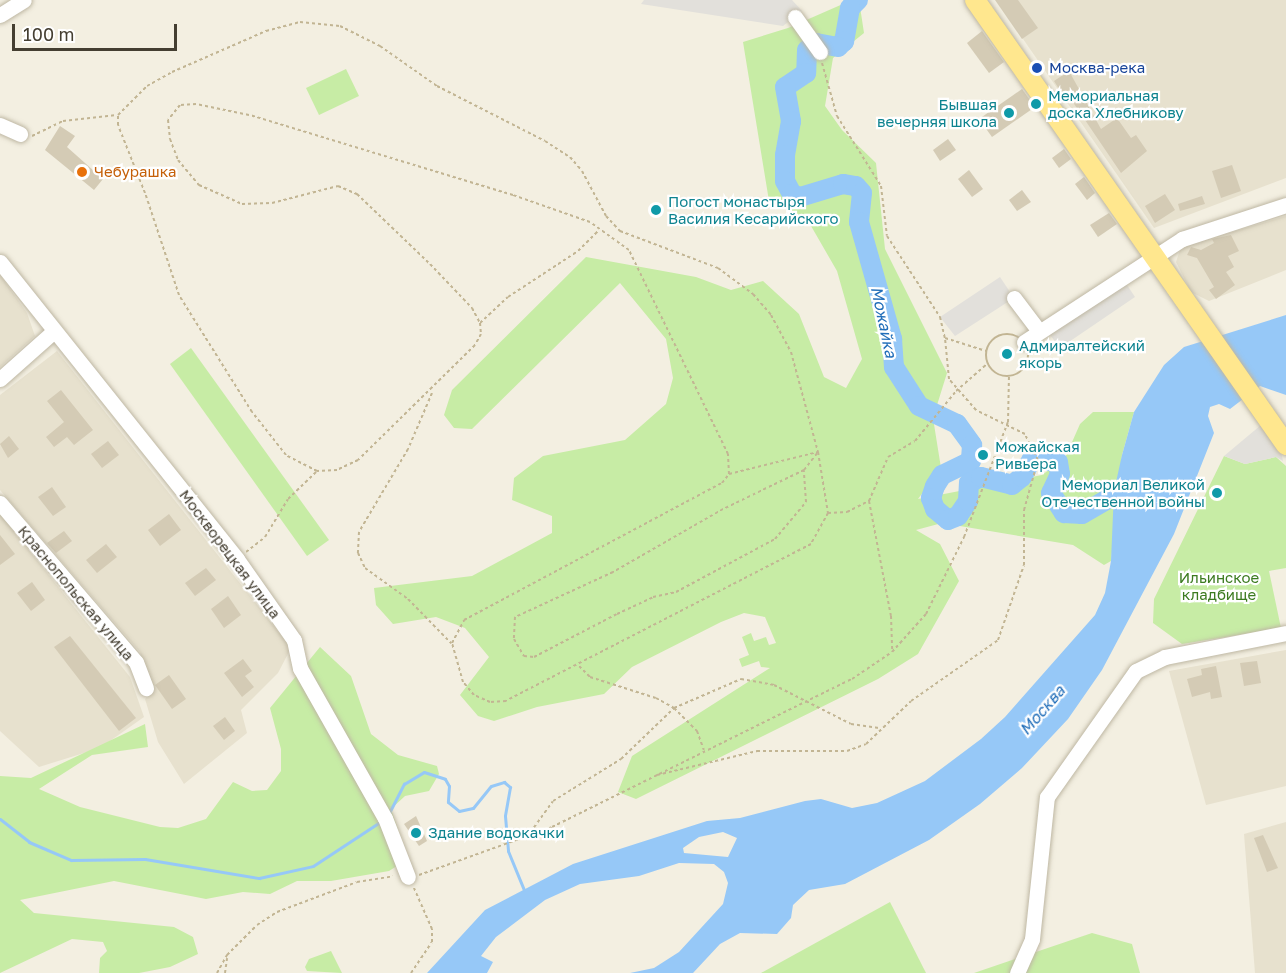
<!DOCTYPE html>
<meta charset="utf-8">
<style>
body{margin:0}
#map{position:relative;width:1286px;height:973px;overflow:hidden;background:#f3efe1;font-family:"Golos Text",sans-serif}
div>[style]{position:absolute}
.residential>*{inset:0;background:#e7e1ce}
.green>*{inset:0;background:#c7eca5}
.parking>*{inset:0;background:#e2e0db}
.water>*{inset:0;background:#96c8f7}
.stream>*{height:3px;margin:-1.5px;padding:0 1.5px;transform-origin:1.5px;border-radius:1.5px;background:#96c8f7}
.river>*{height:20px;margin:-10px;padding:0 10px;transform-origin:10px;border-radius:10px;background:#96c8f7}
.building>*{inset:0;background:#d4cbb5}
.path>*{height:2px;margin-top:-1px;transform-origin:0;background:repeating-linear-gradient(90deg,#c2b593 0 3px,transparent 0 6px)}
.path>.ring{margin:-1px;padding:0;box-sizing:content-box;background:none;border:2px solid #c2b593;border-radius:50%}
.roads{filter:drop-shadow(0 0 2px #beb7a3) drop-shadow(0 0 2px #beb7a3)}
.minor>*{height:15px;margin:-7.5px;padding:0 7.5px;transform-origin:7.5px;border-radius:7.5px;background:#fff}
.major>*{height:20px;margin:-10px;padding:0 10px;transform-origin:10px;border-radius:10px;background:#ffe78e}
.dots>*{width:16px;height:16px;translate:-50% -50%;box-sizing:border-box;border:3px solid #fff;border-radius:50%}
span{translate:-50% -50%;white-space:nowrap;text-align:center;line-height:1.15;-webkit-text-stroke:4.5px #fff;paint-order:stroke}
.transit-label{font-size:15px;color:#164399}
.left{translate:0 -50%;text-align:left}
.culture-label{font-size:15px;color:#0d838f}
.right{translate:-100% -50%;text-align:right}
.food-label{font-size:15px;color:#c56008}
.street-label{font-size:15px;color:#443e31}
.park-label{font-size:15px;color:#3c7b20}
.water-label{font-size:16px;color:#216eb9;font-style:italic}
.scale{position:absolute;left:12px;top:24px;width:165px;height:27px;box-sizing:border-box;border:3px solid #443e31;border-top:0;padding-left:8px;font-size:18px;line-height:21px;white-space:nowrap;color:#443e31;-webkit-text-stroke:4px #fff;paint-order:stroke}
</style>
<div id="map">
<div class="residential">
<i style="clip-path:polygon(996px 0,1286px 0,1286px 178px,1154px 228px)"></i>
<i style="clip-path:polygon(1286px 216px,1286px 270px,1209px 301px,1191px 292px,1176px 262px,1181px 247px)"></i>
<i style="clip-path:polygon(0 275px,27px 313px,35px 336px,0 367px)"></i>
<i style="clip-path:polygon(57px 351px,291px 648px,278px 673px,241px 710px,247px 733px,184px 784px,158px 742px,145px 699px,153px 690px,140px 652px,0 490px,0 395px)"></i>
<i style="clip-path:polygon(0 514px,130px 677px,144px 717px,100px 748px,39px 767px,0 731px)"></i>
<i style="clip-path:polygon(1286px 650px,1286px 786px,1206px 805px,1169px 671px)"></i>
<i style="clip-path:polygon(1286px 822px,1286px 973px,1255px 973px,1244px 834px)"></i>
</div>
<div class="green">
<i style="clip-path:polygon(852px 0,859px 0,864px 33px,833px 58px,825px 106px,842px 130px,876px 163px,885px 249px,947px 373px,933px 418px,941px 468px,918px 499px,1042px 475px,1065px 458px,1080px 424px,1093px 412px,1134px 412px,1122px 455px,1111px 561px,1104px 565px,1073px 545px,942px 523px,916px 530px,940px 544px,959px 581px,918px 654px,878px 679px,636px 799px,618px 792px,632px 756px,770px 668px,761px 667px,759px 661px,742px 667px,739px 659px,749px 655px,742px 637px,751px 633px,754px 641px,766px 637px,769px 645px,776px 643px,765px 617px,744px 613px,721px 622px,632px 667px,604px 694px,537px 707px,494px 721px,478px 716px,460px 695px,489px 657px,465px 628px,436px 617px,393px 624px,376px 605px,374px 588px,472px 576px,552px 533px,552px 516px,512px 500px,514px 478px,543px 456px,625px 440px,666px 404px,673px 378px,666px 339px,620px 283px,472px 429px,454px 428px,444px 415px,452px 390px,586px 257px,696px 277px,731px 290px,763px 281px,799px 314px,824px 377px,846px 388px,862px 359px,837px 271px,807px 219px,769px 201px,743px 42px,788px 28px)"></i>
<i style="clip-path:polygon(346px 69px,359px 96px,319px 115px,306px 88px)"></i>
<i style="clip-path:polygon(191px 348px,329px 540px,307px 556px,170px 364px)"></i>
<i style="clip-path:polygon(1224px 456px,1245px 464px,1276px 457px,1286px 466px,1286px 568px,1269px 571px,1281px 628px,1182px 644px,1153px 623px,1154px 599px)"></i>
<i style="clip-path:polygon(320px 647px,351px 676px,371px 734px,398px 755px,437px 766px,439px 774px,429px 791px,405px 796px,391px 809px,408px 859px,389px 871px,331px 881px,297px 881px,270px 894px,243px 892px,206px 899px,114px 881px,20px 900px,34px 913px,174px 927px,193px 937px,198px 954px,170px 967px,139px 973px,99px 973px,100px 958px,107px 951px,103px 942px,72px 939px,0 973px,0 776px,31px 778px,145px 724px,148px 747px,92px 755px,39px 789px,80px 807px,160px 827px,178px 828px,206px 819px,233px 782px,252px 791px,267px 790px,281px 771px,281px 749px,270px 708px)"></i>
<i style="clip-path:polygon(890px 902px,926px 973px,761px 973px)"></i>
<i style="clip-path:polygon(1092px 933px,1132px 944px,1140px 973px,974px 973px)"></i>
<i style="clip-path:polygon(331px 951px,342px 973px,307px 971px,305px 967px,309px 959px)"></i>
</div>
<div class="parking">
<i style="clip-path:polygon(644px 0,792px 0,802px 11px,783px 26px,641px 4px)"></i>
<i style="clip-path:polygon(1121px 276px,1135px 297px,1060px 348px,1044px 327px)"></i>
<i style="clip-path:polygon(1000px 277px,1014px 298px,955px 336px,940px 317px)"></i>
<i style="clip-path:polygon(1261px 425px,1281px 452px,1283px 461px,1276px 457px,1245px 464px,1224px 456px)"></i>
</div>
<div class="water">
<i style="clip-path:polygon(evenodd,1286px 315px,1286px 395px,1260px 386px,1230px 409px,1219px 404px,1210px 407px,1208px 416px,1214px 433px,1174px 534px,1102px 670px,1068px 719px,1022px 768px,980px 804px,929px 840px,845px 884px,809px 890px,793px 905px,791px 918px,777px 934px,740px 933px,720px 944px,693px 973px,630px 973px,654px 968px,679px 952px,723px 904px,728px 883px,724px 872px,714px 864px,679px 863px,639px 876px,580px 884px,545px 900px,496px 937px,481px 956px,493px 962px,487px 973px,427px 973px,485px 910px,573px 864px,707px 821px,740px 818px,805px 801px,821px 799px,852px 808px,877px 803px,925px 781px,981px 739px,1005px 717px,1095px 615px,1105px 593px,1111px 561px,1114px 491px,1122px 455px,1134px 412px,1164px 365px,1184px 347px,1286px 315px,723px 832px,737px 838px,728px 857px,684px 853px,683px 848px,699px 837px,723px 832px)"></i>
</div>
<div class="stream">
<i style="left:389px;top:813px;width:33px;rotate:-63deg"></i>
<i style="left:404px;top:784px;width:23px;rotate:-31deg"></i>
<i style="left:424px;top:772px;width:22px;rotate:18deg"></i>
<i style="left:445px;top:779px;width:8px;rotate:60deg"></i>
<i style="left:449px;top:786px;width:16px;rotate:94deg"></i>
<i style="left:448px;top:802px;width:14px;rotate:39deg"></i>
<i style="left:459px;top:811px;width:14px;rotate:-12deg"></i>
<i style="left:473px;top:808px;width:28px;rotate:-51deg"></i>
<i style="left:491px;top:786px;width:14px;rotate:-17deg"></i>
<i style="left:504px;top:782px;width:8px;rotate:40deg"></i>
<i style="left:510px;top:787px;width:29px;rotate:100deg"></i>
<i style="left:505px;top:816px;width:35px;rotate:85deg"></i>
<i style="left:508px;top:851px;width:42px;rotate:67.7deg"></i>
<i style="left:0;top:819px;width:37px;rotate:38deg"></i>
<i style="left:29px;top:842px;width:46px;rotate:23.2deg"></i>
<i style="left:71px;top:860px;width:74px;rotate:-0.8deg"></i>
<i style="left:145px;top:859px;width:116px;rotate:9.5deg"></i>
<i style="left:259px;top:878px;width:55px;rotate:-12.5deg"></i>
<i style="left:313px;top:866px;width:80px;rotate:-33.3deg"></i>
</div>
<div class="river">
<i style="left:858px;top:0;width:11px;rotate:135deg"></i>
<i style="left:850px;top:8px;width:34px;rotate:100deg"></i>
<i style="left:844px;top:41px;width:8px;rotate:135deg"></i>
<i style="left:838px;top:47px;width:22px;rotate:-170deg"></i>
<i style="left:816px;top:43px;width:11px;rotate:142deg"></i>
<i style="left:807px;top:50px;width:23px;rotate:92deg"></i>
<i style="left:806px;top:73px;width:25px;rotate:146deg"></i>
<i style="left:785px;top:87px;width:35px;rotate:80deg"></i>
<i style="left:791px;top:121px;width:35px;rotate:100deg"></i>
<i style="left:785px;top:155px;width:26px;rotate:90deg"></i>
<i style="left:785px;top:181px;width:15px;rotate:62deg"></i>
<i style="left:792px;top:194px;width:9px;rotate:21deg"></i>
<i style="left:800px;top:197px;width:45px;rotate:-16.8deg"></i>
<i style="left:843px;top:184px;width:13px;rotate:9deg"></i>
<i style="left:856px;top:186px;width:9px;rotate:49deg"></i>
<i style="left:862px;top:193px;width:29px;rotate:96deg"></i>
<i style="left:859px;top:222px;width:122px;rotate:74.2deg"></i>
<i style="left:892px;top:339px;width:28px;rotate:86deg"></i>
<i style="left:894px;top:367px;width:46px;rotate:57.3deg"></i>
<i style="left:919px;top:406px;width:42px;rotate:25.3deg"></i>
<i style="left:957px;top:424px;width:26px;rotate:54deg"></i>
<i style="left:972px;top:445px;width:16px;rotate:94deg"></i>
<i style="left:971px;top:461px;width:32px;rotate:154deg"></i>
<i style="left:942px;top:475px;width:13px;rotate:122deg"></i>
<i style="left:935px;top:486px;width:13px;rotate:108deg"></i>
<i style="left:931px;top:498px;width:12px;rotate:70deg"></i>
<i style="left:935px;top:509px;width:17px;rotate:40deg"></i>
<i style="left:948px;top:520px;width:11px;rotate:-22deg"></i>
<i style="left:958px;top:516px;width:18px;rotate:-56deg"></i>
<i style="left:968px;top:501px;width:18px;rotate:-87deg"></i>
<i style="left:969px;top:483px;width:13px;rotate:-27deg"></i>
<i style="left:981px;top:477px;width:32px;rotate:14deg"></i>
<i style="left:1012px;top:485px;width:13px;rotate:-39deg"></i>
<i style="left:1022px;top:477px;width:21px;rotate:-61deg"></i>
<i style="left:1032px;top:459px;width:26px;rotate:7deg"></i>
<i style="left:1058px;top:462px;width:12px;rotate:81deg"></i>
<i style="left:1060px;top:474px;width:21px;rotate:115deg"></i>
<i style="left:1051px;top:493px;width:24px;rotate:57deg"></i>
<i style="left:1064px;top:513px;width:18px;rotate:3deg"></i>
<i style="left:1082px;top:514px;width:30px;rotate:-30deg"></i>
<i style="left:1108px;top:499px;width:10px;rotate:-53deg"></i>
<i style="left:1114px;top:491px;width:25px;rotate:14deg"></i>
</div>
<div class="building">
<i style="clip-path:polygon(995px 0,1018px 0,1038px 28px,1022px 39px)"></i>
<i style="clip-path:polygon(982px 31px,1004px 62px,989px 73px,967px 43px)"></i>
<i style="clip-path:polygon(1069px 71px,1101px 129px,1117px 118px,1131px 138px,1136px 135px,1147px 151px,1121px 173px,1068px 95px,1064px 97px,1054px 81px)"></i>
<i style="clip-path:polygon(1022px 89px,1035px 107px,992px 137px,979px 119px)"></i>
<i style="clip-path:polygon(60px 126px,75px 136px,67px 147px,103px 179px,94px 190px,45px 150px)"></i>
<i style="clip-path:polygon(948px 139px,956px 150px,940px 161px,933px 150px)"></i>
<i style="clip-path:polygon(1064px 149px,1071px 159px,1059px 168px,1052px 158px)"></i>
<i style="clip-path:polygon(1232px 165px,1241px 191px,1221px 198px,1212px 171px)"></i>
<i style="clip-path:polygon(969px 170px,983px 189px,972px 197px,958px 179px)"></i>
<i style="clip-path:polygon(1084px 177px,1095px 193px,1087px 200px,1075px 184px)"></i>
<i style="clip-path:polygon(1022px 190px,1031px 202px,1017px 211px,1009px 200px)"></i>
<i style="clip-path:polygon(1165px 194px,1175px 210px,1155px 223px,1145px 206px)"></i>
<i style="clip-path:polygon(1202px 196px,1205px 204px,1180px 211px,1178px 204px)"></i>
<i style="clip-path:polygon(1109px 213px,1117px 224px,1098px 237px,1090px 225px)"></i>
<i style="clip-path:polygon(1231px 235px,1239px 251px,1228px 256px,1234px 267px,1226px 272px,1235px 285px,1216px 299px,1209px 290px,1214px 287px,1197px 258px,1187px 255px,1191px 247px,1201px 250px,1214px 243px,1212px 239px)"></i>
<i style="clip-path:polygon(61px 390px,93px 430px,74px 445px,67px 437px,54px 447px,46px 437px,64px 422px,47px 401px)"></i>
<i style="clip-path:polygon(9px 436px,19px 449px,8px 458px,0 444px)"></i>
<i style="clip-path:polygon(108px 441px,119px 455px,102px 468px,91px 454px)"></i>
<i style="clip-path:polygon(52px 487px,66px 507px,53px 516px,38px 497px)"></i>
<i style="clip-path:polygon(169px 514px,181px 530px,160px 546px,148px 530px)"></i>
<i style="clip-path:polygon(64px 531px,72px 541px,56px 553px,47px 543px)"></i>
<i style="clip-path:polygon(0 535px,15px 554px,0 565px)"></i>
<i style="clip-path:polygon(106px 544px,117px 557px,97px 573px,86px 560px)"></i>
<i style="clip-path:polygon(206px 568px,216px 580px,195px 596px,185px 583px)"></i>
<i style="clip-path:polygon(32px 582px,45px 600px,31px 611px,17px 593px)"></i>
<i style="clip-path:polygon(228px 596px,241px 615px,224px 628px,211px 609px)"></i>
<i style="clip-path:polygon(70px 636px,136px 718px,119px 731px,54px 647px)"></i>
<i style="clip-path:polygon(243px 659px,252px 671px,245px 676px,254px 687px,242px 697px,224px 673px)"></i>
<i style="clip-path:polygon(1257px 661px,1261px 683px,1244px 686px,1240px 663px)"></i>
<i style="clip-path:polygon(1216px 666px,1222px 697px,1211px 699px,1210px 692px,1192px 697px,1187px 679px,1202px 675px,1201px 669px)"></i>
<i style="clip-path:polygon(169px 675px,186px 699px,172px 709px,155px 685px)"></i>
<i style="clip-path:polygon(225px 717px,235px 731px,224px 740px,213px 726px)"></i>
<i style="clip-path:polygon(416px 816px,427px 841px,419px 846px,404px 824px)"></i>
<i style="clip-path:polygon(1263px 835px,1278px 868px,1267px 872px,1254px 838px)"></i>
</div>
<div class="path">
<i style="left:300px;top:22px;width:40px;rotate:5.7deg"></i>
<i style="left:340px;top:26px;width:45px;rotate:26.6deg"></i>
<i style="left:380px;top:46px;width:70px;rotate:35.1deg"></i>
<i style="left:437px;top:86px;width:121px;rotate:27deg"></i>
<i style="left:545px;top:141px;width:30px;rotate:33deg"></i>
<i style="left:570px;top:157px;width:18px;rotate:49deg"></i>
<i style="left:582px;top:171px;width:51px;rotate:61.9deg"></i>
<i style="left:606px;top:216px;width:21px;rotate:47deg"></i>
<i style="left:620px;top:231px;width:105px;rotate:20.7deg"></i>
<i style="left:718px;top:268px;width:44px;rotate:36.6deg"></i>
<i style="left:753px;top:294px;width:28px;rotate:49deg"></i>
<i style="left:771px;top:315px;width:42px;rotate:61.6deg"></i>
<i style="left:791px;top:352px;width:104px;rotate:74.9deg"></i>
<i style="left:818px;top:452px;width:62px;rotate:80.7deg"></i>
<i style="left:828px;top:513px;width:35px;rotate:119deg"></i>
<i style="left:811px;top:544px;width:343px;rotate:152.8deg"></i>
<i style="left:506px;top:701px;width:16px;rotate:176deg"></i>
<i style="left:490px;top:702px;width:17px;rotate:-156deg"></i>
<i style="left:474px;top:695px;width:17px;rotate:-130deg"></i>
<i style="left:463px;top:682px;width:41px;rotate:-105.8deg"></i>
<i style="left:452px;top:643px;width:26px;rotate:-62deg"></i>
<i style="left:464px;top:620px;width:292px;rotate:-28deg"></i>
<i style="left:722px;top:483px;width:11px;rotate:-52deg"></i>
<i style="left:729px;top:474px;width:20px;rotate:-93deg"></i>
<i style="left:728px;top:454px;width:227px;rotate:-115.9deg"></i>
<i style="left:629px;top:250px;width:48px;rotate:-144.3deg"></i>
<i style="left:590px;top:222px;width:82px;rotate:-160.7deg"></i>
<i style="left:513px;top:195px;width:276px;rotate:-163.1deg"></i>
<i style="left:249px;top:115px;width:54px;rotate:-168.3deg"></i>
<i style="left:196px;top:104px;width:16px;rotate:176deg"></i>
<i style="left:180px;top:105px;width:19px;rotate:129deg"></i>
<i style="left:168px;top:120px;width:19px;rotate:84deg"></i>
<i style="left:170px;top:139px;width:22px;rotate:69deg"></i>
<i style="left:178px;top:160px;width:33px;rotate:50deg"></i>
<i style="left:199px;top:185px;width:47px;rotate:23.8deg"></i>
<i style="left:242px;top:204px;width:30px;rotate:-2deg"></i>
<i style="left:272px;top:203px;width:68px;rotate:-14.4deg"></i>
<i style="left:338px;top:186px;width:21px;rotate:23deg"></i>
<i style="left:357px;top:194px;width:101px;rotate:43.8deg"></i>
<i style="left:430px;top:264px;width:61px;rotate:46.3deg"></i>
<i style="left:472px;top:308px;width:17px;rotate:62deg"></i>
<i style="left:480px;top:323px;width:11px;rotate:85deg"></i>
<i style="left:481px;top:334px;width:13px;rotate:119deg"></i>
<i style="left:475px;top:345px;width:164px;rotate:135.5deg"></i>
<i style="left:358px;top:460px;width:23px;rotate:155deg"></i>
<i style="left:337px;top:470px;width:20px;rotate:177deg"></i>
<i style="left:317px;top:471px;width:35px;rotate:-153deg"></i>
<i style="left:286px;top:455px;width:55px;rotate:-128.3deg"></i>
<i style="left:252px;top:412px;width:138px;rotate:-122deg"></i>
<i style="left:179px;top:295px;width:108px;rotate:-108.4deg"></i>
<i style="left:145px;top:193px;width:73px;rotate:-111.7deg"></i>
<i style="left:118px;top:125px;width:10px;rotate:-90deg"></i>
<i style="left:118px;top:115px;width:41px;rotate:-45deg"></i>
<i style="left:147px;top:86px;width:29px;rotate:-29deg"></i>
<i style="left:172px;top:72px;width:103px;rotate:-23.6deg"></i>
<i style="left:266px;top:31px;width:35px;rotate:-15deg"></i>
<i style="left:822px;top:63px;width:55px;rotate:74.2deg"></i>
<i style="left:837px;top:116px;width:83px;rotate:57.8deg"></i>
<i style="left:881px;top:186px;width:50px;rotate:83.2deg"></i>
<i style="left:887px;top:236px;width:97px;rotate:56.8deg"></i>
<i style="left:940px;top:317px;width:22px;rotate:77deg"></i>
<i style="left:32px;top:136px;width:34px;rotate:-26deg"></i>
<i style="left:63px;top:121px;width:54px;rotate:-6.3deg"></i>
<i style="left:480px;top:323px;width:38px;rotate:-43deg"></i>
<i style="left:508px;top:297px;width:84px;rotate:-33.3deg"></i>
<i style="left:578px;top:251px;width:28px;rotate:-45deg"></i>
<i class="ring" style="left:986px;top:334px;width:40px;height:40px"></i>
<i style="left:432px;top:393px;width:61px;rotate:113.2deg"></i>
<i style="left:408px;top:449px;width:96px;rotate:120.6deg"></i>
<i style="left:359px;top:532px;width:21px;rotate:93deg"></i>
<i style="left:358px;top:553px;width:17px;rotate:65deg"></i>
<i style="left:365px;top:568px;width:53px;rotate:35.8deg"></i>
<i style="left:408px;top:599px;width:62px;rotate:45.7deg"></i>
<i style="left:804px;top:470px;width:90px;rotate:154.3deg"></i>
<i style="left:723px;top:509px;width:127px;rotate:150.2deg"></i>
<i style="left:613px;top:572px;width:108px;rotate:155.3deg"></i>
<i style="left:515px;top:617px;width:22px;rotate:93deg"></i>
<i style="left:514px;top:639px;width:20px;rotate:60deg"></i>
<i style="left:524px;top:656px;width:10px;rotate:6deg"></i>
<i style="left:534px;top:657px;width:93px;rotate:-27.4deg"></i>
<i style="left:617px;top:614px;width:40px;rotate:-25deg"></i>
<i style="left:653px;top:597px;width:24px;rotate:-12deg"></i>
<i style="left:676px;top:592px;width:112px;rotate:-28.2deg"></i>
<i style="left:775px;top:539px;width:48px;rotate:-50deg"></i>
<i style="left:806px;top:502px;width:32px;rotate:-94deg"></i>
<i style="left:804px;top:470px;width:23px;rotate:-52deg"></i>
<i style="left:729px;top:474px;width:92px;rotate:-13.9deg"></i>
<i style="left:869px;top:501px;width:117px;rotate:79.2deg"></i>
<i style="left:891px;top:616px;width:36px;rotate:88deg"></i>
<i style="left:828px;top:513px;width:19px;rotate:-3deg"></i>
<i style="left:847px;top:512px;width:25px;rotate:-27deg"></i>
<i style="left:869px;top:501px;width:48px;rotate:-66.6deg"></i>
<i style="left:888px;top:457px;width:31px;rotate:-31deg"></i>
<i style="left:915px;top:441px;width:65px;rotate:-50.6deg"></i>
<i style="left:956px;top:391px;width:43px;rotate:-41.2deg"></i>
<i style="left:246px;top:552px;width:24px;rotate:-38deg"></i>
<i style="left:265px;top:537px;width:44px;rotate:-58.8deg"></i>
<i style="left:288px;top:499px;width:39px;rotate:-44deg"></i>
<i style="left:579px;top:666px;width:16px;rotate:45deg"></i>
<i style="left:590px;top:677px;width:69px;rotate:17.7deg"></i>
<i style="left:656px;top:698px;width:21px;rotate:29deg"></i>
<i style="left:674px;top:708px;width:33px;rotate:45deg"></i>
<i style="left:697px;top:731px;width:20px;rotate:70deg"></i>
<i style="left:657px;top:775px;width:103px;rotate:-13.5deg"></i>
<i style="left:757px;top:751px;width:90px"></i>
<i style="left:847px;top:751px;width:20px;rotate:-20deg"></i>
<i style="left:866px;top:744px;width:62px;rotate:-43.7deg"></i>
<i style="left:911px;top:701px;width:106px;rotate:-35deg"></i>
<i style="left:998px;top:640px;width:79px;rotate:-70.9deg"></i>
<i style="left:1024px;top:565px;width:55px;rotate:-90deg"></i>
<i style="left:1024px;top:510px;width:52px;rotate:-74.4deg"></i>
<i style="left:1038px;top:460px;width:29px;rotate:-117deg"></i>
<i style="left:1025px;top:434px;width:55px;rotate:-153.9deg"></i>
<i style="left:976px;top:410px;width:41px;rotate:-131.1deg"></i>
<i style="left:949px;top:379px;width:41px;rotate:-95.6deg"></i>
<i style="left:945px;top:338px;width:43px;rotate:17.6deg"></i>
<i style="left:527px;top:837px;width:44px;rotate:-54.2deg"></i>
<i style="left:553px;top:801px;width:80px;rotate:-31.7deg"></i>
<i style="left:621px;top:759px;width:74px;rotate:-43.9deg"></i>
<i style="left:674px;top:708px;width:73px;rotate:-23.4deg"></i>
<i style="left:741px;top:679px;width:34px;rotate:10deg"></i>
<i style="left:774px;top:685px;width:86px;rotate:26.9deg"></i>
<i style="left:851px;top:724px;width:30px;rotate:8deg"></i>
<i style="left:419px;top:875px;width:141px;rotate:-19.8deg"></i>
<i style="left:552px;top:827px;width:335px;rotate:-26.3deg"></i>
<i style="left:852px;top:679px;width:48px;rotate:-34deg"></i>
<i style="left:892px;top:652px;width:51px;rotate:-48.2deg"></i>
<i style="left:926px;top:614px;width:86px;rotate:-63.7deg"></i>
<i style="left:964px;top:537px;width:123px;rotate:-69.1deg"></i>
<i style="left:1008px;top:422px;width:47px;rotate:-88.8deg"></i>
<i style="left:217px;top:973px;width:21px;rotate:-61deg"></i>
<i style="left:227px;top:955px;width:42px;rotate:-45deg"></i>
<i style="left:257px;top:925px;width:24px;rotate:-33deg"></i>
<i style="left:277px;top:912px;width:85px;rotate:-20.6deg"></i>
<i style="left:357px;top:882px;width:36px;rotate:-9deg"></i>
<i style="left:225px;top:973px;width:15px;rotate:-82deg"></i>
<i style="left:411px;top:973px;width:37px;rotate:-56deg"></i>
<i style="left:432px;top:942px;width:13px;rotate:-90deg"></i>
<i style="left:432px;top:929px;width:45px;rotate:-113.7deg"></i>
</div>
<div class="roads">
<div class="minor">
<i style="left:0;top:15px;width:28px;rotate:-32deg"></i>
<i style="left:795px;top:17px;width:43px;rotate:54.5deg"></i>
<i style="left:0;top:125px;width:22px;rotate:24deg"></i>
<i style="left:0;top:262px;width:380px;rotate:51.4deg"></i>
<i style="left:237px;top:559px;width:99px;rotate:54.9deg"></i>
<i style="left:294px;top:640px;width:29px;rotate:78deg"></i>
<i style="left:300px;top:668px;width:172px;rotate:60.5deg"></i>
<i style="left:385px;top:818px;width:63px;rotate:68.7deg"></i>
<i style="left:1014px;top:298px;width:41px;rotate:52.9deg"></i>
<i style="left:1024px;top:342px;width:189px;rotate:-33.1deg"></i>
<i style="left:1182px;top:239px;width:109px;rotate:-18.1deg"></i>
<i style="left:0;top:379px;width:72px;rotate:-41.6deg"></i>
<i style="left:0;top:503px;width:209px;rotate:49.5deg"></i>
<i style="left:136px;top:662px;width:28px;rotate:69deg"></i>
<i style="left:1017px;top:973px;width:37px;rotate:-66deg"></i>
<i style="left:1032px;top:939px;width:143px;rotate:-84deg"></i>
<i style="left:1047px;top:797px;width:154px;rotate:-54.8deg"></i>
<i style="left:1136px;top:671px;width:32px;rotate:-26deg"></i>
<i style="left:1165px;top:657px;width:123px;rotate:-11.2deg"></i>
</div>
<div class="major">
<i style="left:975px;top:0;width:543px;rotate:55.05deg"></i>
</div>
</div>
<div class="dots">
<i style="left:1037px;top:68px;background:#1a4fb4"></i>
<i style="left:1036px;top:104px;background:#0f9aa8"></i>
<i style="left:1009px;top:113px;background:#0f9aa8"></i>
<i style="left:82px;top:172px;background:#e8710a"></i>
<i style="left:656px;top:210px;background:#0f9aa8"></i>
<i style="left:1007px;top:354px;background:#0f9aa8"></i>
<i style="left:983px;top:455px;background:#0f9aa8"></i>
<i style="left:1217px;top:493px;background:#0f9aa8"></i>
<i style="left:416px;top:833px;background:#0f9aa8"></i>
</div>
<div class="transit-label">
<span class="left" style="left:1049px;top:68px">Москва-река</span>
</div>
<div class="culture-label">
<span class="left" style="left:1048px;top:104px">Мемориальная<br>доска Хлебникову</span>
<span class="right" style="left:997px;top:113px">Бывшая<br>вечерняя школа</span>
<span class="left" style="left:668px;top:210px">Погост монастыря<br>Василия Кесарийского</span>
<span class="left" style="left:1019px;top:354px">Адмиралтейский<br>якорь</span>
<span class="left" style="left:995px;top:455px">Можайская<br>Ривьера</span>
<span class="right" style="left:1205px;top:493px">Мемориал Великой<br>Отечественной войны</span>
<span class="left" style="left:428px;top:833px">Здание водокачки</span>
</div>
<div class="food-label">
<span class="left" style="left:94px;top:172px">Чебурашка</span>
</div>
<div class="street-label">
<span style="left:230px;top:554px;rotate:53deg">Москворецкая улица</span>
<span style="left:76px;top:593px;rotate:50deg">Краснопольская улица</span>
</div>
<div class="park-label">
<span style="left:1219px;top:586px">Ильинское<br>кладбище</span>
</div>
<div class="water-label">
<span style="left:884px;top:322px;rotate:78deg">Можайка</span>
<span style="left:1042px;top:710px;rotate:-49deg">Москва</span>
</div>
<div class="scale">100 m</div>
</div>
